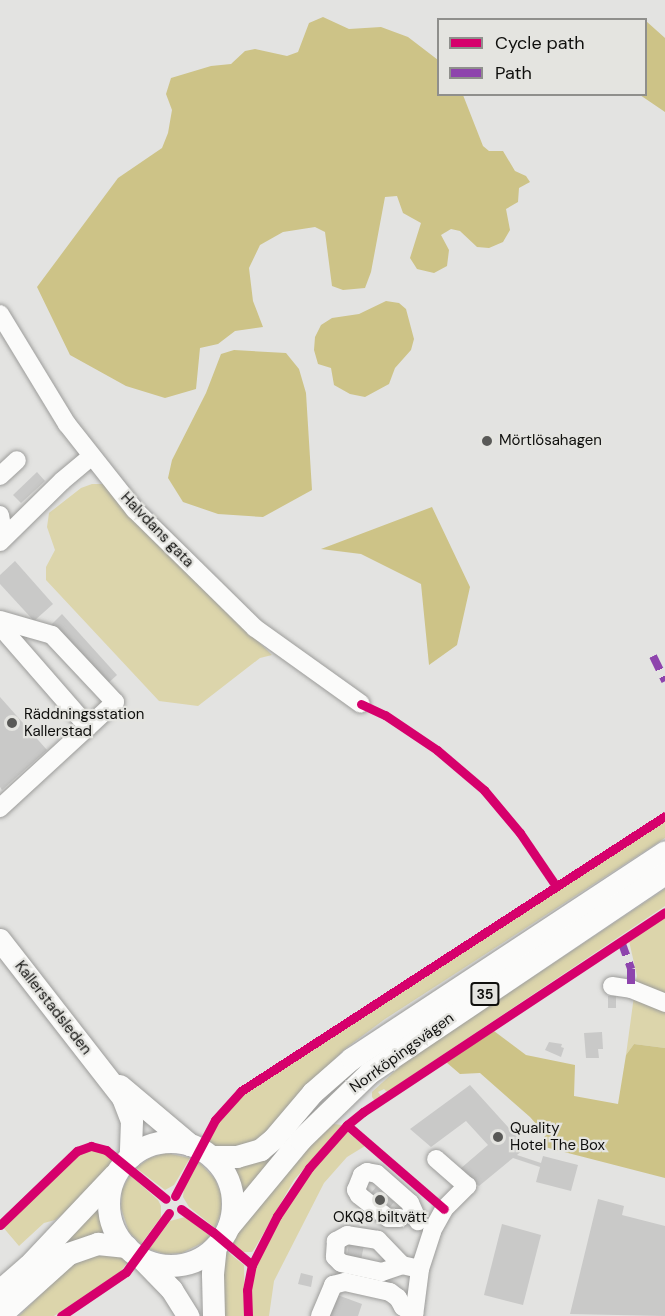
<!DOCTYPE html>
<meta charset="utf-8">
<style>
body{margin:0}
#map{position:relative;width:665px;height:1316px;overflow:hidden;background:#e3e3e1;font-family:"DM Sans",sans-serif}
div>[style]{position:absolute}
.green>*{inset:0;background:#dcd5ab}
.forest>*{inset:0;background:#cdc387}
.building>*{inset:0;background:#c9c9c8}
.roads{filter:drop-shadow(0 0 2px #9c9c9a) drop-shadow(0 0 2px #9c9c9a)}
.minor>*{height:18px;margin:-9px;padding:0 9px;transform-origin:9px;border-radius:9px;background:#fbfbfa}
.major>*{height:22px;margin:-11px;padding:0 11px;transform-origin:11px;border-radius:11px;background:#fbfbfa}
.major>.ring{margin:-11px;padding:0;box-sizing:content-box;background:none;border:22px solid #fbfbfa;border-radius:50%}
.quiet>*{height:8px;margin-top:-4px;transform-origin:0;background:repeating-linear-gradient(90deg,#8e44ad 0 15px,transparent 0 23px)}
.cycleway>*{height:9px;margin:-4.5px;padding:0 4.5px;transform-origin:4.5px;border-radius:4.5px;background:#d6006c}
.dots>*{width:16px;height:16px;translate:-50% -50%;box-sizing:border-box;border:3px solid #e4e4e0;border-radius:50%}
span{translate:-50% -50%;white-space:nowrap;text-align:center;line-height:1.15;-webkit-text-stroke:4.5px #e4e4e0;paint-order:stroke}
.shield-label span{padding:2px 4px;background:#e4e4e0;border:2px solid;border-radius:4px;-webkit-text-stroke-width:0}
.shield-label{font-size:14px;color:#0f0f0d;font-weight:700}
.poi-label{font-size:15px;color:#0f0f0d}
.left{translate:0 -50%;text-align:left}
.street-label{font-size:15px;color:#0f0f0d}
.legend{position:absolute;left:437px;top:18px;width:210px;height:78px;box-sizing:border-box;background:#e4e4e0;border:2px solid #8f8f8c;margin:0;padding:8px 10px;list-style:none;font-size:18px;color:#0f0f0d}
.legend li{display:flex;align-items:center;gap:12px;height:30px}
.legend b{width:30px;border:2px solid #8f8f8c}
</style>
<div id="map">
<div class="green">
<i style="clip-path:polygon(92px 484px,104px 484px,133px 517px,272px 655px,260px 658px,198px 706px,159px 701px,46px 580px,46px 567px,55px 550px,47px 527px,49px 513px,81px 488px)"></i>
<i style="clip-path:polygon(665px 820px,665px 838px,385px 1019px,346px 1048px,299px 1093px,261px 1138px,244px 1147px,218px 1148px,207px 1143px,228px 1108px,256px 1084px)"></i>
<i style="clip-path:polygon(665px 889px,665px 906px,387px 1092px,384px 1089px,378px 1092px,381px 1096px,375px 1101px,372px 1097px,372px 1092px,405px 1062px)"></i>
<i style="clip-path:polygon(665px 916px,665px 999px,635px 986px,637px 976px,629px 941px)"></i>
<i style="clip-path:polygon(634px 996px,665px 1009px,665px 1048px,634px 1044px,626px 1055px)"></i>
<i style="clip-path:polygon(334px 1124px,342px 1125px,294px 1180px,255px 1248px,252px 1252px,242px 1252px,229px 1240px,295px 1159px)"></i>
<i style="clip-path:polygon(346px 1131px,365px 1146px,347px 1157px,324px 1183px,274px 1281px,269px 1316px,251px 1316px,249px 1290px,252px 1274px,266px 1243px,295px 1190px)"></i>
<i style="clip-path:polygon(94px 1150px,101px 1151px,116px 1162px,74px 1206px,55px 1220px,44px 1223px,19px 1246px,2px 1226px,81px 1152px)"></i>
<i style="clip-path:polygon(166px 1153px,190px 1158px,174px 1185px,165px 1190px,136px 1168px,150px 1158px)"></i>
<i style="clip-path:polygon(274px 1153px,276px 1155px,241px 1197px,230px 1168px)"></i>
<i style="clip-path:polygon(198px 1161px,215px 1179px,221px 1195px,221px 1212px,215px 1228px,189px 1207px,183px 1197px,184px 1188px)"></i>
<i style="clip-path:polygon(130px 1175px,158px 1200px,161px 1206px,161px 1217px,141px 1244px,129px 1232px,121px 1208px,122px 1190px)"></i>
<i style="clip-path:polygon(102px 1200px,103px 1218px,109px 1235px,87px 1236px,68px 1244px,3px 1298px)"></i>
<i style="clip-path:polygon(185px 1217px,210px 1236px,204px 1242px,182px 1253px,165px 1254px,149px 1249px,170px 1221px)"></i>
<i style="clip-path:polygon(224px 1249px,244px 1265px,245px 1316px,223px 1316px)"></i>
<i style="clip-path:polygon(90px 1255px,124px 1257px,130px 1259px,120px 1272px,54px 1316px,19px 1316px,68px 1268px)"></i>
</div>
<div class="forest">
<i style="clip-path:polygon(323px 17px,349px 29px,381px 27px,408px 37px,438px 60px,438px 94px,463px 95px,483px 146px,489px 151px,503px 151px,515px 171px,526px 176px,530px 182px,519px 188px,518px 202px,506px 209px,510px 230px,503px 242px,489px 248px,477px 247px,460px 231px,451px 229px,441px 235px,449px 250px,447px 266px,434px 273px,417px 269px,410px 258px,421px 223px,403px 213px,397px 196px,385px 197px,371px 272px,365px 288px,343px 290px,332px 286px,325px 232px,315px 227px,283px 232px,260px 245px,249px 268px,253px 301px,263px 327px,235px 331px,218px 344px,200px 348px,196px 389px,165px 398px,126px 386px,70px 355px,37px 287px,118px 178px,162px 148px,168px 133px,172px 110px,166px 94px,171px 78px,211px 66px,231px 64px,245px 51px,255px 49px,287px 56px,298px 52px,309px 23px)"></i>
<i style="clip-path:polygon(646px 21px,665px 38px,665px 112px,640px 95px,646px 94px)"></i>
<i style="clip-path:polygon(386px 301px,399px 303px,406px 309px,414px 339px,411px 350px,395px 368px,389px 384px,365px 397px,350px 394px,334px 385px,331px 368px,318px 364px,314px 350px,315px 337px,321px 325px,332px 318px,359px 314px)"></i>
<i style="clip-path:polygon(234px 350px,286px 353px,299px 369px,306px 393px,312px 490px,263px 517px,218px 514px,183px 502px,168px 478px,172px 460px,206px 393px,221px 354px)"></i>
<i style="clip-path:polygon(432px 507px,470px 587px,457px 645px,429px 665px,421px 584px,361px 554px,321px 549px)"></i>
<i style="clip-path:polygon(494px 1031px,526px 1055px,575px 1065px,574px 1096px,618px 1104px,626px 1055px,634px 1044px,665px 1048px,665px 1178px,537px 1145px,546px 1135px,530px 1117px,480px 1073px,460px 1074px,446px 1062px)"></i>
</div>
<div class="building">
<i style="clip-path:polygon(37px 472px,45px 481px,21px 503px,13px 495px)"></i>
<i style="clip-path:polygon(15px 561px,53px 604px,34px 621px,0 584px,0 575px)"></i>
<i style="clip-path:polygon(62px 614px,117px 675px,106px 685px,51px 625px)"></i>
<i style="clip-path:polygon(0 697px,47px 750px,2px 790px,0 787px)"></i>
<i style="clip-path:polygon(608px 996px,616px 996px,616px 1008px,608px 1008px)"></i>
<i style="clip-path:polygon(602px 1032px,603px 1049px,598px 1049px,599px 1058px,586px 1058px,584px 1033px)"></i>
<i style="clip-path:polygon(549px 1042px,562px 1044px,561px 1047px,564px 1048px,561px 1057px,545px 1050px)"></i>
<i style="clip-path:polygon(470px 1085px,526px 1147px,517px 1155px,541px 1163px,543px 1156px,578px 1165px,571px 1191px,536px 1182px,540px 1167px,513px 1158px,479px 1186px,460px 1169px,488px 1145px,466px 1121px,431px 1147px,410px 1129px)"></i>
<i style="clip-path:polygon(376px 1187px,394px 1202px,385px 1213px,367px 1198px)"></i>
<i style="clip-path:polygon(598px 1199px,624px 1206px,622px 1215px,665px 1226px,665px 1316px,570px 1314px)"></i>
<i style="clip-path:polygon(502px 1224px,541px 1235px,523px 1305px,484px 1295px)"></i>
<i style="clip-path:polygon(350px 1237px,365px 1240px,360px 1265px,346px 1262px)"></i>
<i style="clip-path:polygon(301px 1273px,313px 1276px,311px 1287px,298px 1284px)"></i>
<i style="clip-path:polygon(332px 1293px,362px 1304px,358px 1316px,324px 1316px)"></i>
</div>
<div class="roads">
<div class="minor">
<i style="left:0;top:314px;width:129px;rotate:58.7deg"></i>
<i style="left:67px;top:424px;width:110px;rotate:51.7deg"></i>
<i style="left:135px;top:510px;width:168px;rotate:44.5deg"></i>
<i style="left:255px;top:628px;width:130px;rotate:35.6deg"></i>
<i style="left:0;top:476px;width:23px;rotate:-43deg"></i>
<i style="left:0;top:515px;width:23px;rotate:80deg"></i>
<i style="left:0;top:542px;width:87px;rotate:-44.5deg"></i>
<i style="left:62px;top:481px;width:38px;rotate:-40deg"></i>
<i style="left:0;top:620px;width:54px;rotate:16.1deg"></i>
<i style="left:52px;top:635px;width:92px;rotate:46.8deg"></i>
<i style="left:115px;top:702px;width:37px;rotate:137deg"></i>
<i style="left:0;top:626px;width:134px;rotate:48.9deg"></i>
<i style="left:88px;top:727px;width:120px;rotate:137.4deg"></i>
<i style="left:612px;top:986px;width:19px;rotate:9deg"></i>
<i style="left:631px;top:989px;width:37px;rotate:22deg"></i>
<i style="left:400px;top:1218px;width:12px;rotate:180deg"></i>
<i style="left:388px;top:1218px;width:37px;rotate:-142deg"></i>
<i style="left:359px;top:1195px;width:6px;rotate:-121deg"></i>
<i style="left:356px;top:1190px;width:16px;rotate:-68deg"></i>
<i style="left:362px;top:1175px;width:6px;rotate:-31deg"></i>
<i style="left:367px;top:1172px;width:10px;rotate:11deg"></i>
<i style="left:377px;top:1174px;width:44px;rotate:41.3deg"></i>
<i style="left:410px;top:1203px;width:20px;rotate:66deg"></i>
<i style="left:402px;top:1265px;width:35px;rotate:-134deg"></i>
<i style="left:378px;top:1240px;width:31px;rotate:-171deg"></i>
<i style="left:347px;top:1235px;width:13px;rotate:151deg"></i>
<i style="left:336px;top:1241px;width:16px;rotate:94deg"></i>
<i style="left:335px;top:1257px;width:8px;rotate:45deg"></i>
<i style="left:341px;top:1263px;width:42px;rotate:12.4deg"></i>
<i style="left:382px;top:1272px;width:21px;rotate:-19deg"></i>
<i style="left:402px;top:1265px;width:18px;rotate:13deg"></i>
<i style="left:320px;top:1316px;width:34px;rotate:-67deg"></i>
<i style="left:333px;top:1285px;width:12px;rotate:-14deg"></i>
<i style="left:345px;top:1282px;width:46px;rotate:12.5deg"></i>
<i style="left:390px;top:1292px;width:10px;rotate:37deg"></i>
<i style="left:398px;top:1298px;width:10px;rotate:61deg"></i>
<i style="left:403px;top:1307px;width:13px;rotate:29deg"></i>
<i style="left:414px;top:1316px;width:47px;rotate:-82.7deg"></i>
<i style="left:420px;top:1269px;width:40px;rotate:-72deg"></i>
<i style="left:432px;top:1231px;width:25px;rotate:-61deg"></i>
<i style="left:444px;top:1209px;width:33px;rotate:-45deg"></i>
<i style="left:467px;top:1186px;width:41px;rotate:-138.9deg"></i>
</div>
<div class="major">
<i style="left:0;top:940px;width:200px;rotate:52.1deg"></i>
<i style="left:123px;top:1098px;width:25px;rotate:69deg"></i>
<i style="left:132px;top:1121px;width:36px;rotate:92deg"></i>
<i style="left:120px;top:1086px;width:92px;rotate:40.1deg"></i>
<i class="ring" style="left:109px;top:1142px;width:102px;height:102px"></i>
<i style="left:212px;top:1157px;width:25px"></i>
<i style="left:237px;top:1157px;width:25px;rotate:-16deg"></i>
<i style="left:261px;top:1150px;width:17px;rotate:-40deg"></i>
<i style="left:274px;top:1139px;width:60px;rotate:-49.7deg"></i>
<i style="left:313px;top:1093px;width:52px;rotate:-41.1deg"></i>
<i style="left:352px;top:1059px;width:375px;rotate:-33.4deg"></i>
<i style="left:229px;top:1227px;width:113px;rotate:-50.4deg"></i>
<i style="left:301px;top:1140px;width:96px;rotate:-44.2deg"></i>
<i style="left:370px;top:1073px;width:356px;rotate:-34deg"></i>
<i style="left:142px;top:1259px;width:43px;rotate:45.9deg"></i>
<i style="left:172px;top:1290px;width:31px;rotate:58deg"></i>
<i style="left:0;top:1291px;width:38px;rotate:-41deg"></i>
<i style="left:29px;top:1266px;width:125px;rotate:-46.6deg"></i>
<i style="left:0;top:1316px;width:93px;rotate:-41.9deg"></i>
<i style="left:69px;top:1254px;width:31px;rotate:-19deg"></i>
<i style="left:98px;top:1244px;width:29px;rotate:6deg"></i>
<i style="left:214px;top:1316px;width:42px;rotate:-91.4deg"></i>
<i style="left:213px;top:1274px;width:27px;rotate:-84deg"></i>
</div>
</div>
<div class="quiet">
<i style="left:653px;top:656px;width:28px;rotate:64deg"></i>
<i style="left:621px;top:941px;width:30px;rotate:70deg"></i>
<i style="left:631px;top:969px;width:20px;rotate:90deg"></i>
</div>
<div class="cycleway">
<i style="left:361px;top:704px;width:26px;rotate:25deg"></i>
<i style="left:385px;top:715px;width:63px;rotate:33.9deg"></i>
<i style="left:437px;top:750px;width:62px;rotate:40.4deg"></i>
<i style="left:484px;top:790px;width:56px;rotate:50.1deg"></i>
<i style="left:520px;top:833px;width:64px;rotate:55.8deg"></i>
<i style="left:347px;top:1125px;width:128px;rotate:40.9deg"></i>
<i style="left:175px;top:1196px;width:86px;rotate:-62.2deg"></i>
<i style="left:215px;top:1120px;width:39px;rotate:-48deg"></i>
<i style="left:241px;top:1091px;width:505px;rotate:-32.97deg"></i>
<i style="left:181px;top:1209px;width:39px;rotate:36deg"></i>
<i style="left:213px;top:1232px;width:51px;rotate:40.2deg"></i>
<i style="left:0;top:1225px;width:107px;rotate:-43.9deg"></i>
<i style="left:77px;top:1151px;width:15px;rotate:-20deg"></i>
<i style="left:91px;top:1146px;width:16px;rotate:15deg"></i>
<i style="left:106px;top:1150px;width:77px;rotate:39.2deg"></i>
<i style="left:61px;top:1316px;width:78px;rotate:-34.1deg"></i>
<i style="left:126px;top:1272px;width:73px;rotate:-53.9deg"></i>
<i style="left:248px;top:1316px;width:26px;rotate:-92deg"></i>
<i style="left:247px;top:1290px;width:25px;rotate:-79deg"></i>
<i style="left:252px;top:1265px;width:55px;rotate:-63deg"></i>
<i style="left:277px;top:1216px;width:58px;rotate:-56.3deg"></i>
<i style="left:309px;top:1168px;width:57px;rotate:-48.5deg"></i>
<i style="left:347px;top:1125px;width:21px;rotate:-39deg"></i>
<i style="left:363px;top:1112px;width:362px;rotate:-33.5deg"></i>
</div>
<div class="dots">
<i style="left:487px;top:441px;background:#595957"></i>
<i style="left:12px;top:723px;background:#595957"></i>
<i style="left:498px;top:1137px;background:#595957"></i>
<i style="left:380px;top:1200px;background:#595957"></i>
</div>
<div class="shield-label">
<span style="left:485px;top:994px">35</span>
</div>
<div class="poi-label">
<span class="left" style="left:499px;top:441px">Mörtlösahagen</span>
<span class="left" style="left:24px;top:723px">Räddningsstation<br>Kallerstad</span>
<span class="left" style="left:510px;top:1137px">Quality<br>Hotel The Box</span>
<span style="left:380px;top:1218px">OKQ8 biltvätt</span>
</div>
<div class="street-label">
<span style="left:157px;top:530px;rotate:46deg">Halvdans gata</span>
<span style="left:53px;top:1008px;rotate:52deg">Kallerstadsleden</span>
<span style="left:402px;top:1053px;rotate:-36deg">Norrköpingsvägen</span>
</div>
<ul class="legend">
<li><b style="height:8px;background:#d6006c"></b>Cycle path</li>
<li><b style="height:8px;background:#8e44ad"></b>Path</li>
</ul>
</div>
